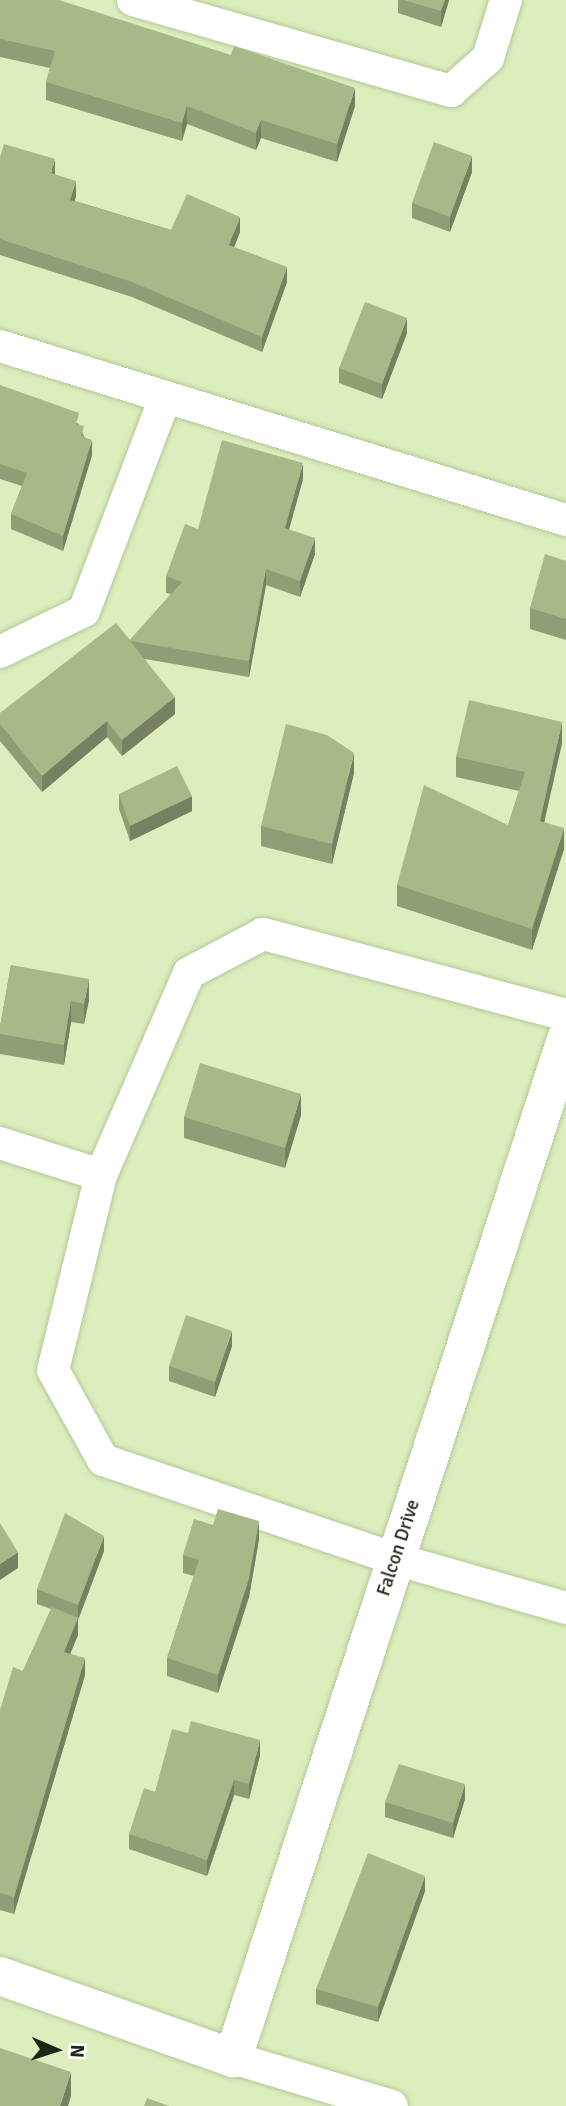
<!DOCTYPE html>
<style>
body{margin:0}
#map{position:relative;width:566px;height:2106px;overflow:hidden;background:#dceebd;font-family:Signika,sans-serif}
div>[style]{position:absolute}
.roads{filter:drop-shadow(0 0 2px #b5c797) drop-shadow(0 0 2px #b5c797)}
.minor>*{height:32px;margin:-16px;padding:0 16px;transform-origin:16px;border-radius:16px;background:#fff}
.tertiary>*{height:38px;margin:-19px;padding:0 19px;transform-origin:19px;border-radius:19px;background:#fff}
.wall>*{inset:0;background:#909e76}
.shaded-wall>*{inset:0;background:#758160}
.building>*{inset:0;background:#a7b889}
span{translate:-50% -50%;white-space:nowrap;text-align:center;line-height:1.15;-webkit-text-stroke:5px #fff;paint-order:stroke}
.street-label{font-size:19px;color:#202614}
.north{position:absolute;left:21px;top:2015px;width:70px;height:70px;-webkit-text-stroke:5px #fff;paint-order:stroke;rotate:93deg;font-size:19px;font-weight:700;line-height:28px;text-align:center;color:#202614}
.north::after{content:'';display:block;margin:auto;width:24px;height:32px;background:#202614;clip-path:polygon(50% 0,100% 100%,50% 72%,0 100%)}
</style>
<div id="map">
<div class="roads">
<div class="minor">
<i style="left:133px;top:0;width:331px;rotate:16deg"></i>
<i style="left:451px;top:91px;width:50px;rotate:-41.7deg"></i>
<i style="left:488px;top:58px;width:61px;rotate:-72.8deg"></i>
<i style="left:0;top:346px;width:592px;rotate:17.09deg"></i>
<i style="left:0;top:652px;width:93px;rotate:-26deg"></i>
<i style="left:84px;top:611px;width:228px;rotate:-69.2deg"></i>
<i style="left:566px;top:1015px;width:314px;rotate:-165deg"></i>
<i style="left:263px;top:934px;width:84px;rotate:152.2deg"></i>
<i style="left:189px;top:973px;width:220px;rotate:113.5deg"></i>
<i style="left:101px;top:1175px;width:201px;rotate:103.8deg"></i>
<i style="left:53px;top:1370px;width:103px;rotate:60.9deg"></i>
<i style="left:103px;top:1460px;width:308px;rotate:18.7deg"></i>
<i style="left:395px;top:1559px;width:178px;rotate:16deg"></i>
<i style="left:0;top:1143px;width:106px;rotate:17.6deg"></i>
<i style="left:233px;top:2058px;width:166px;rotate:16.8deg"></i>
</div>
<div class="tertiary">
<i style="left:0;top:1976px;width:247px;rotate:19.4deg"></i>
<i style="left:233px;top:2058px;width:1072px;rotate:-71.9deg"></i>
</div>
</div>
<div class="wall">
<i style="clip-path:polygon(0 0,355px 106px,337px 162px,261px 138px,256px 150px,187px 124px,182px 141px,46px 100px,46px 82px,50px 68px,0 57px)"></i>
<i style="clip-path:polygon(398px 0,449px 0,441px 27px,398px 13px)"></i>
<i style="clip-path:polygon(0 157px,55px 174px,76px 196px,75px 201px,171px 230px,240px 232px,234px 247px,287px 282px,262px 352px,132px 297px,0 255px)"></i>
<i style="clip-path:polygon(472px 172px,450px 232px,412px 218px,412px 203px)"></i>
<i style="clip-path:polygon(407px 333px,382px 399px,339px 383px,339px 368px)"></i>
<i style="clip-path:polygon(0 385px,79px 424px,92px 455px,63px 551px,11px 529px,11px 514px,22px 486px,0 479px)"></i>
<i style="clip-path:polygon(303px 479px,289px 529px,315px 554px,300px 597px,266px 585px,249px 677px,145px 659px,175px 714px,122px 756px,107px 737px,42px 792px,0 741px,0 713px,130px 640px,171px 594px,166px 593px,166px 576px,198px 529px)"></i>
<i style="clip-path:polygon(566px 561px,566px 640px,530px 629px,530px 608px)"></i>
<i style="clip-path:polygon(562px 743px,544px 822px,564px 849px,532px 950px,397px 906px,397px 885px,508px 825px,519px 791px,456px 777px,456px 757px)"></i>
<i style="clip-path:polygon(354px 773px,332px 864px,261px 846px,261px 826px)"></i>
<i style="clip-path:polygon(119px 794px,192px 811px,130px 841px,119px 809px)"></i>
<i style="clip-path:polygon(11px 965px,89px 1000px,84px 1024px,71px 1022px,64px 1065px,0 1054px,0 1027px)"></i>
<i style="clip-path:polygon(301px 1115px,285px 1168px,184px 1138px,184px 1117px)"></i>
<i style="clip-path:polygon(232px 1346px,215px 1397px,169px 1381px,169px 1366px)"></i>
<i style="clip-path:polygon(259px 1539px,249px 1597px,218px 1693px,167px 1676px,167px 1658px,194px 1576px,183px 1573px,183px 1555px)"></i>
<i style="clip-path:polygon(104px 1551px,78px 1620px,78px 1635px,70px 1653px,85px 1675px,14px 1914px,0 1910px,0 1710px,23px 1671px,51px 1609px,37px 1604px,37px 1589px)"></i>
<i style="clip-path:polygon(260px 1755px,249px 1799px,234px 1795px,207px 1876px,129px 1849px,129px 1834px,155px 1792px)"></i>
<i style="clip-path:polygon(465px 1799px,453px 1838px,385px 1817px,385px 1802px)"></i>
<i style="clip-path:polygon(425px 1891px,378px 2022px,316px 2004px,316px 1989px)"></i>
</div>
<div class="shaded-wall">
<i style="clip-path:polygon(445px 0,449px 0,441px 27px,441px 11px)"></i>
<i style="clip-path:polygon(355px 88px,355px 106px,337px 162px,337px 144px)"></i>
<i style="clip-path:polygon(187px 106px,187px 124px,182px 141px,182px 123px)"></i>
<i style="clip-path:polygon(261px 120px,261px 138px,256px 150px,256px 133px)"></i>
<i style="clip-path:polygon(472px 156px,472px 172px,450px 232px,450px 217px)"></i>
<i style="clip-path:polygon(55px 159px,55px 175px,51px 173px)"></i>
<i style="clip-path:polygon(76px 181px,76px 196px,70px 215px,70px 200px)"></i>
<i style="clip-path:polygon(240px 217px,240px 232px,229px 260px,229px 245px)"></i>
<i style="clip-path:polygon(287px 267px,287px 282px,262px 352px,262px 337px)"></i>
<i style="clip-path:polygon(407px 318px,407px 333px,382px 399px,382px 384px)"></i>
<i style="clip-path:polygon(92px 440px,92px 455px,63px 551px,63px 536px)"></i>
<i style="clip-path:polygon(303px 463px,303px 479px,285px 544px,285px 528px)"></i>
<i style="clip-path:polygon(315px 538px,315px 554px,300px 597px,300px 581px)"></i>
<i style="clip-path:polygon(266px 569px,266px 585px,249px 677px,249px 661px)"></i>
<i style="clip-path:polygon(175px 697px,175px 714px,122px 756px,122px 740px)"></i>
<i style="clip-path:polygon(107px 721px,107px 737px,42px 792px,42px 776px)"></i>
<i style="clip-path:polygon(562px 722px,562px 743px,540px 841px,540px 821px)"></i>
<i style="clip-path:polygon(354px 753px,354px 773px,332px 864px,332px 844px)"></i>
<i style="clip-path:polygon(192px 796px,192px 811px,130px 841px,130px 826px)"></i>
<i style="clip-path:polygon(564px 828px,564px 849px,532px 950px,532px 929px)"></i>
<i style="clip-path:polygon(89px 979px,89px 1000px,84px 1024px,84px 1004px)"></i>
<i style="clip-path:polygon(71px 1001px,71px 1022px,64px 1065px,64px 1045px)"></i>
<i style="clip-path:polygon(301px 1094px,301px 1115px,285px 1168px,285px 1148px)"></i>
<i style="clip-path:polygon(232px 1331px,232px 1346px,215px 1397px,215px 1382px)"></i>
<i style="clip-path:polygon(259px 1521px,259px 1539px,249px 1597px,218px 1693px,218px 1675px)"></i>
<i style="clip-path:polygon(104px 1536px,104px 1551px,78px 1620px,78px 1605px)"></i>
<i style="clip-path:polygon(18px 1552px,18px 1568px,0 1580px,0 1564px)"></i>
<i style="clip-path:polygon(78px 1618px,78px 1635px,64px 1669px,64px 1652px)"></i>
<i style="clip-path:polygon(85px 1658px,85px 1675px,14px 1914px,14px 1897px)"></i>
<i style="clip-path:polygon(260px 1740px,260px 1755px,249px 1799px,249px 1784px)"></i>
<i style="clip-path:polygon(234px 1780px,234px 1795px,207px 1876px,207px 1860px)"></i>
<i style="clip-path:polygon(465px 1784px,465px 1799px,453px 1838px,453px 1823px)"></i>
<i style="clip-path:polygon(425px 1876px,425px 1891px,378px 2022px,378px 2007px)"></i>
<i style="clip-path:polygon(71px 2072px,71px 2096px,68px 2106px,60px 2106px)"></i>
</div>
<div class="building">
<i style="clip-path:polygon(0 0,59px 0,231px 55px,234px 46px,355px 88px,337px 144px,261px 120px,256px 133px,187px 106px,182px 123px,46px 82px,55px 51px,0 39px)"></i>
<i style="clip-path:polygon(404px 0,445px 0,441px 11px)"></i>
<i style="clip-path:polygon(434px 142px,472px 156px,450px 217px,412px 203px)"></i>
<i style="clip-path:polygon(4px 144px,55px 159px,51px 173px,76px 181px,70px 200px,171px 230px,187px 194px,240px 217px,229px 245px,287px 267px,262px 337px,132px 282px,0 239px,0 157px)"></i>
<i style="clip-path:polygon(365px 302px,407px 318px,382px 384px,339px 368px)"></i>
<i style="clip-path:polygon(0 385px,79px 413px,76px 424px,84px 426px,81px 436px,92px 440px,63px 536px,11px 514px,27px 473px,0 464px)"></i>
<i style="clip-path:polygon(222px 440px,303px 463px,285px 528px,315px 538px,300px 581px,266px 569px,249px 661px,130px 641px,175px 697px,122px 740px,107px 721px,42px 776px,0 724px,0 713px,116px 623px,130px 640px,182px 582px,166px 576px,185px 524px,198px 529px)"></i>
<i style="clip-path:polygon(545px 554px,566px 561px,566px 619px,530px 608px)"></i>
<i style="clip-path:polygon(469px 700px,562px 722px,540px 821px,564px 828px,532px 929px,397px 885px,424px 785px,508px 825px,525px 772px,456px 757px)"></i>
<i style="clip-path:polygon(286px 724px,327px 735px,354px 753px,332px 844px,261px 826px)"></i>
<i style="clip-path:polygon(177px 766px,192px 796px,130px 826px,119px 794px)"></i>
<i style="clip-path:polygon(11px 965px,89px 979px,84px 1004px,71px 1001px,64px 1045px,0 1034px,0 1027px)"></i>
<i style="clip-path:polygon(200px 1063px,301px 1094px,285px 1148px,184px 1117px)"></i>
<i style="clip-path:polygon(186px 1315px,232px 1331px,215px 1382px,169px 1366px)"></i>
<i style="clip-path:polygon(218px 1509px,259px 1521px,249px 1579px,218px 1675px,167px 1658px,199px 1560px,183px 1555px,194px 1519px,213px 1525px)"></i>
<i style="clip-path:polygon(65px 1513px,104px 1536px,78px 1605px,37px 1589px)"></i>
<i style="clip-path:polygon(0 1523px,18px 1552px,0 1564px)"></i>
<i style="clip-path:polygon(52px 1607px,78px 1618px,64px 1652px,85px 1658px,14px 1897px,0 1893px,0 1710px,13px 1667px,23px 1671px)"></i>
<i style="clip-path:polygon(191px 1721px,260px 1740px,249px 1784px,234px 1780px,207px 1860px,129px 1834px,144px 1788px,155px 1792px,172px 1729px,188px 1733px)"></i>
<i style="clip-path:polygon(399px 1764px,465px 1784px,453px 1823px,385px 1802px)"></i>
<i style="clip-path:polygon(368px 1853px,425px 1876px,378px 2007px,316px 1989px)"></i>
<i style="clip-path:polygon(0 2048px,71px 2072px,60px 2106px,0 2106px)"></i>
<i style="clip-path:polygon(147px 2098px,169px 2106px,144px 2106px)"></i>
</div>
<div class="street-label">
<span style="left:399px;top:1548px;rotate:-72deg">Falcon Drive</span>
</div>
<div class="north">N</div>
</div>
